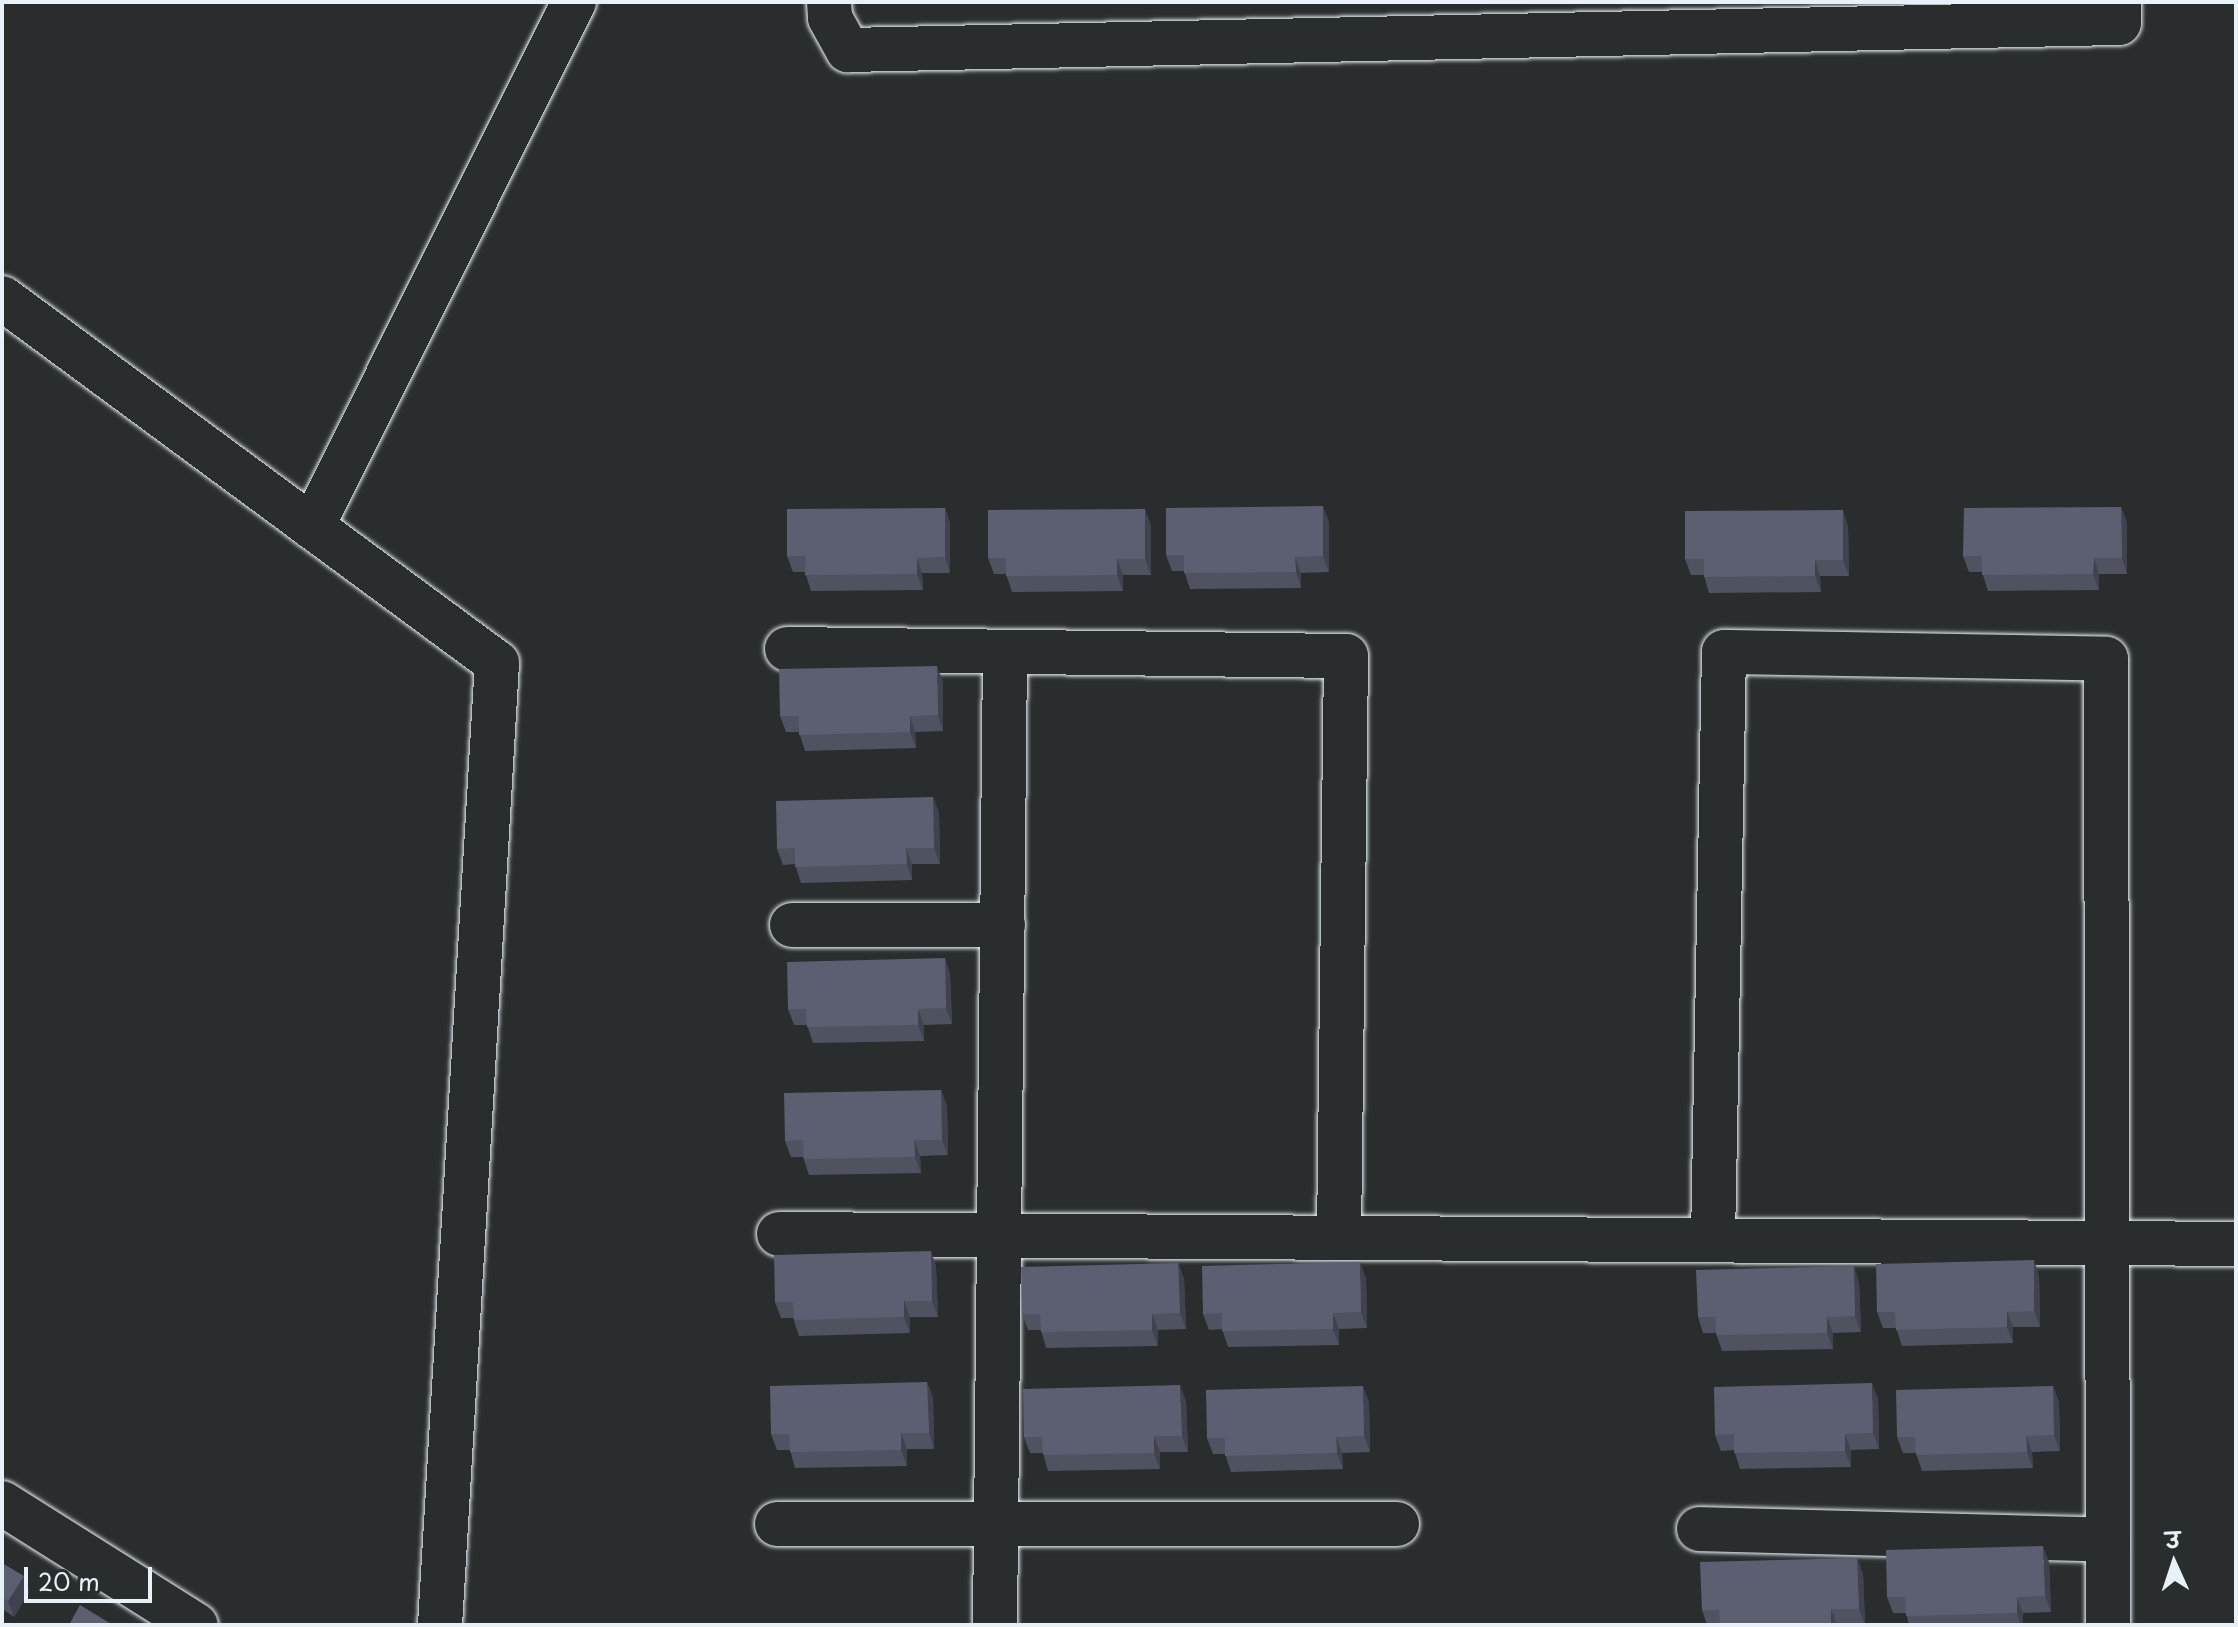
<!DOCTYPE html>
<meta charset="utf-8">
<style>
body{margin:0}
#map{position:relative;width:2238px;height:1627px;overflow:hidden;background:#2a2d2e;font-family:"Playpen Sans","Playpen Sans Deva",sans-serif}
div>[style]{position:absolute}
.roads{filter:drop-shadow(0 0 2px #e8f1f8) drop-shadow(0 0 2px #e8f1f8)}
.minor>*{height:44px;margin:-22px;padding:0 22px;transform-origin:22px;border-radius:22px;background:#2a2d2e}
.wall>*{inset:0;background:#4e5261}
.shaded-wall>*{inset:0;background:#40424f}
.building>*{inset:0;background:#5b5f71}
span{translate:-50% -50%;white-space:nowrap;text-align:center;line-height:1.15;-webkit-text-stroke:7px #2a2d2e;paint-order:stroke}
.frame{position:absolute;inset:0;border:4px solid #e8f1f8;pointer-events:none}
.north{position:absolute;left:2134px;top:1523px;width:80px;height:80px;-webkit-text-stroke:6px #2a2d2e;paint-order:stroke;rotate:357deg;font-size:22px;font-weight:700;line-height:32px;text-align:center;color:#e8f1f8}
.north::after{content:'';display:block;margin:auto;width:28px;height:36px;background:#e8f1f8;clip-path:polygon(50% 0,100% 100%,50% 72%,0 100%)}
.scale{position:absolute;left:24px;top:1567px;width:128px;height:36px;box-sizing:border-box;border:4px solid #e8f1f8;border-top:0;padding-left:10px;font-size:24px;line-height:28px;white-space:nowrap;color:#e8f1f8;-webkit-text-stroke:6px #2a2d2e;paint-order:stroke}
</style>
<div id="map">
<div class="roads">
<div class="minor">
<i style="left:829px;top:2px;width:16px;rotate:86deg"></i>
<i style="left:830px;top:18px;width:37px;rotate:61deg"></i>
<i style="left:848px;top:50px;width:1271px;rotate:-1.22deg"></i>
<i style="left:2119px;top:23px;width:21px;rotate:-90deg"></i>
<i style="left:2px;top:298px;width:615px;rotate:36.4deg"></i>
<i style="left:497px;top:663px;width:964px;rotate:93.39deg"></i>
<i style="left:312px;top:527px;width:587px;rotate:-63.48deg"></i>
<i style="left:787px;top:649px;width:559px;rotate:0.72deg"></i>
<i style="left:1346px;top:656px;width:581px;rotate:90.69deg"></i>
<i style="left:792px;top:925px;width:211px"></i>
<i style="left:779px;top:1234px;width:1457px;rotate:0.39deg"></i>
<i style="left:1713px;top:1240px;width:588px;rotate:-88.93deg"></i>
<i style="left:1724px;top:652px;width:382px;rotate:1deg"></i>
<i style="left:2106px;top:659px;width:966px;rotate:89.88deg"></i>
<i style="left:2px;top:1503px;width:229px;rotate:32.2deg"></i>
<i style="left:777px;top:1524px;width:620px"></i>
<i style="left:1699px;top:1529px;width:409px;rotate:1.5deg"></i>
<i style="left:995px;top:1625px;width:973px;rotate:-89.41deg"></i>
</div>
</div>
<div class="wall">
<i style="clip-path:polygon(2121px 507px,2127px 523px,2127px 574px,2099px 574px,2099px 590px,1988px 591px,1982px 572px,1969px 572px,1963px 556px)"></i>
<i style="clip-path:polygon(945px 508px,950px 524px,950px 573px,922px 573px,923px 590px,811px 591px,805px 572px,793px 572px,787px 556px)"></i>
<i style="clip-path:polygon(1329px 522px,1329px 572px,1301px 573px,1301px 588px,1190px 589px,1184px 571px,1172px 571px,1166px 555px)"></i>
<i style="clip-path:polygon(1151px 525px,1151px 575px,1123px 575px,1123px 591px,1012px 592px,1006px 574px,994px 574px,988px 558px)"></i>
<i style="clip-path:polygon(1848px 526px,1849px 576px,1820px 576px,1821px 592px,1709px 593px,1704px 575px,1691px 575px,1685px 559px)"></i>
<i style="clip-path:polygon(943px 682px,943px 731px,915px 732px,916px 748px,805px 751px,799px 732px,786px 732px,780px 716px)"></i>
<i style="clip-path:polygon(933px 797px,939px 813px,940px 864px,912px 864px,912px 880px,801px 883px,795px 864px,783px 865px,777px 849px)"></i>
<i style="clip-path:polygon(945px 958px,950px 974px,952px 1024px,924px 1025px,924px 1041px,813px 1043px,807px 1025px,794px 1025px,788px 1009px)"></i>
<i style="clip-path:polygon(941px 1090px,947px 1106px,948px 1155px,920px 1156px,921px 1173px,809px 1175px,803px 1157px,791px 1157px,785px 1141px)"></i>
<i style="clip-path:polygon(931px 1251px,936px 1267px,938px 1317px,910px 1317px,910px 1333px,799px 1336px,793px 1318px,781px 1318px,775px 1302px)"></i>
<i style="clip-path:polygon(1178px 1263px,1184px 1279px,1186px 1329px,1158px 1330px,1158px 1346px,1046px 1348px,1041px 1330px,1028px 1330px,1022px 1314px)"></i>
<i style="clip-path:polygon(2039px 1276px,2040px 1327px,2013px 1327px,2013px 1343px,1902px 1346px,1896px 1328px,1883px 1328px,1877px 1312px)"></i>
<i style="clip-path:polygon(1366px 1278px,1367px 1328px,1339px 1329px,1339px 1345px,1228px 1347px,1222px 1329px,1209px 1330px,1203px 1314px)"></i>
<i style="clip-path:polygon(1859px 1282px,1861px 1332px,1833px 1333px,1833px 1349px,1722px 1351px,1716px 1333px,1703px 1333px,1698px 1317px)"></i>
<i style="clip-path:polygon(927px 1382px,933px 1398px,934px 1449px,907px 1449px,907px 1466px,795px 1468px,790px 1450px,777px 1450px,771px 1434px)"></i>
<i style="clip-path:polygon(2053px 1386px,2059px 1402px,2060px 1451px,2032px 1452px,2033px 1468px,1922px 1471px,1916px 1453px,1903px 1453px,1897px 1437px)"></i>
<i style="clip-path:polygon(1878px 1399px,1879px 1449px,1851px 1450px,1851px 1467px,1740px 1469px,1734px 1450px,1721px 1451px,1715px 1435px)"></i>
<i style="clip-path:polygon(1186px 1401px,1188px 1452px,1160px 1452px,1160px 1469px,1048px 1471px,1043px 1453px,1030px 1453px,1024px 1437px)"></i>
<i style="clip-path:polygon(1369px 1402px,1370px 1452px,1342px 1453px,1343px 1469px,1231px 1472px,1225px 1454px,1213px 1454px,1207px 1438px)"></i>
<i style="clip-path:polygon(1857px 1558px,1863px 1574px,1865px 1625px,1707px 1625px,1702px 1610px)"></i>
<i style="clip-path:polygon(2049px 1562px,2051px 1612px,2023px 1613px,2023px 1625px,1909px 1625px,1906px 1613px,1893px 1613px,1887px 1597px)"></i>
<i style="clip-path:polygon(2px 1563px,29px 1592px,14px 1617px,4px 1610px,2px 1614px)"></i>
</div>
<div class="shaded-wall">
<i style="clip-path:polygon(1323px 506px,1329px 522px,1329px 572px,1323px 556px)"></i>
<i style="clip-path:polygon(2121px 507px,2127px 523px,2127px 574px,2122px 558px)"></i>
<i style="clip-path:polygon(945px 508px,950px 524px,950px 573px,945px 557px)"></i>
<i style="clip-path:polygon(1145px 509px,1151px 525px,1151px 575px,1145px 559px)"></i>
<i style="clip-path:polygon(1843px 510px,1848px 526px,1849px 576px,1843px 560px)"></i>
<i style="clip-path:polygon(1295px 557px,1301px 573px,1301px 588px,1296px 572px)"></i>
<i style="clip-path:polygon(917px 558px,922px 573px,923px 590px,917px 574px)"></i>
<i style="clip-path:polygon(2094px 558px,2099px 574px,2099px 590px,2093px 574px)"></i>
<i style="clip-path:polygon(1117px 559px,1123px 575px,1123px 591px,1117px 575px)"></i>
<i style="clip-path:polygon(1815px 560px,1820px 576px,1821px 592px,1815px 576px)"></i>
<i style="clip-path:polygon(937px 666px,943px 682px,943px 731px,938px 715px)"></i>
<i style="clip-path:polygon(910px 716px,915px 732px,916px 748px,910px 732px)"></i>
<i style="clip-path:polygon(933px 797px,939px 813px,940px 864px,934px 848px)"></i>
<i style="clip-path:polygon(906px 848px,912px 864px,912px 880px,907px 864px)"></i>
<i style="clip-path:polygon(945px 958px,950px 974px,952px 1024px,946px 1008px)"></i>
<i style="clip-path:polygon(918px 1009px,924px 1025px,924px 1041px,918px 1025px)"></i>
<i style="clip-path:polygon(941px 1090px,947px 1106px,948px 1155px,942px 1140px)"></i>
<i style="clip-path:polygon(914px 1140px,920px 1156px,921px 1173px,915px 1157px)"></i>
<i style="clip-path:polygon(931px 1251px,936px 1267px,938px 1317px,932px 1301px)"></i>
<i style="clip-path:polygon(2034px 1260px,2039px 1276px,2040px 1327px,2034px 1311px)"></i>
<i style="clip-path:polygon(1360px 1262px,1366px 1278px,1367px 1328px,1361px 1312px)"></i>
<i style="clip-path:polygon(1178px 1263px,1184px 1279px,1186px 1329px,1180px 1313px)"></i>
<i style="clip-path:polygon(1854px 1266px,1859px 1282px,1861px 1332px,1855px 1316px)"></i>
<i style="clip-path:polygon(904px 1301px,910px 1317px,910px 1333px,904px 1317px)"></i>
<i style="clip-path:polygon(2007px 1312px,2013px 1327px,2013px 1343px,2007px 1327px)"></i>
<i style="clip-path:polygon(1333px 1313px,1339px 1329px,1339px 1345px,1333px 1329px)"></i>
<i style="clip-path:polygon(1152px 1314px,1158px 1330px,1158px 1346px,1152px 1330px)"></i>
<i style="clip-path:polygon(1827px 1317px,1833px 1333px,1833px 1349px,1827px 1333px)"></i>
<i style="clip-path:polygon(927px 1382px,933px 1398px,934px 1449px,929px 1433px)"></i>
<i style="clip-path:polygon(1872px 1383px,1878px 1399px,1879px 1449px,1873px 1433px)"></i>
<i style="clip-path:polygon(1180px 1385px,1186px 1401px,1188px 1452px,1182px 1436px)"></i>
<i style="clip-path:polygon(1363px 1386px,1369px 1402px,1370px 1452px,1364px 1436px)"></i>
<i style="clip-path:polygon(2053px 1386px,2059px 1402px,2060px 1451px,2054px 1435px)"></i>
<i style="clip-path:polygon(901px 1433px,907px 1449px,907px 1466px,901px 1450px)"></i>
<i style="clip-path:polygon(1845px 1434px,1851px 1450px,1851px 1467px,1845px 1451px)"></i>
<i style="clip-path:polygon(1154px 1436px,1160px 1452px,1160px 1469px,1154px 1453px)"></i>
<i style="clip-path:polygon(2026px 1436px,2032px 1452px,2033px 1468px,2027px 1452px)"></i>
<i style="clip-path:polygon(1336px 1437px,1342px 1453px,1343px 1469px,1337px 1453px)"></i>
<i style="clip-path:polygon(2043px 1546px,2049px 1562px,2051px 1612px,2045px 1596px)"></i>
<i style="clip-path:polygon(1857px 1558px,1863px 1574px,1865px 1625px,1859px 1609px)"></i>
<i style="clip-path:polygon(24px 1576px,29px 1592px,14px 1617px,8px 1601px)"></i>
<i style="clip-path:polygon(2017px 1597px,2023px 1613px,2023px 1625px,2021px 1625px,2017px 1613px)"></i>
<i style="clip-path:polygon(1831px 1609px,1837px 1625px,1831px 1625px)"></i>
</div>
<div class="building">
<i style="clip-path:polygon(1323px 506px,1323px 556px,1295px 557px,1296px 572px,1184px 573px,1184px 555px,1166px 555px,1166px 508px)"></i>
<i style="clip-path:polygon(2121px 507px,2122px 558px,2094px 558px,2093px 574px,1982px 575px,1982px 556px,1963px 556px,1964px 508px)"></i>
<i style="clip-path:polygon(945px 508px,945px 557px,917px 558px,917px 574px,805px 575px,806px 556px,787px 556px,787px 509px)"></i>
<i style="clip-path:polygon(1145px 509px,1145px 559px,1117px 559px,1117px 575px,1006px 576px,1006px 558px,988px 558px,988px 510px)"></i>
<i style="clip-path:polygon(1843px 510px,1843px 560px,1815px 560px,1815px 576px,1704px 577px,1704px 559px,1685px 559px,1685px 511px)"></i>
<i style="clip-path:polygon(937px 666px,938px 715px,910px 716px,910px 732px,799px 735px,799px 716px,780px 716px,779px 669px)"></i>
<i style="clip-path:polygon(933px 797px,934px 848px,906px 848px,907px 864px,795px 867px,795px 848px,777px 849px,776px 801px)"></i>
<i style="clip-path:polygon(945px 958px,946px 1008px,918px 1009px,918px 1025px,807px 1027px,806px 1009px,788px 1009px,787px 962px)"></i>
<i style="clip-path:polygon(941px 1090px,942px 1140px,914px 1140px,915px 1157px,804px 1159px,803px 1140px,785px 1141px,784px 1093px)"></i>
<i style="clip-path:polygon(931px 1251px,932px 1301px,904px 1301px,904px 1317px,794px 1320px,793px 1302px,775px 1302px,774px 1255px)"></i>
<i style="clip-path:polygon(2034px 1260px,2034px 1311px,2007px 1312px,2007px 1327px,1896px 1330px,1895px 1312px,1877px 1312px,1876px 1264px)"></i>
<i style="clip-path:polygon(1360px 1262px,1361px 1312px,1333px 1313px,1333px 1329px,1222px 1331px,1222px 1313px,1203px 1314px,1202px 1266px)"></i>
<i style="clip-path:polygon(1178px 1263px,1180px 1313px,1152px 1314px,1152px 1330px,1041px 1332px,1040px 1314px,1022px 1314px,1021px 1267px)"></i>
<i style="clip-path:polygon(1854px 1266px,1855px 1316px,1827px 1317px,1827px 1333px,1716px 1335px,1716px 1317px,1698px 1317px,1696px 1270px)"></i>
<i style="clip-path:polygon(927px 1382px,929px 1433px,901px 1433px,901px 1450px,790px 1452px,789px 1434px,771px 1434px,770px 1386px)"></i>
<i style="clip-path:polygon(1872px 1383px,1873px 1433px,1845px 1434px,1845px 1451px,1734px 1453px,1734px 1434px,1715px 1435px,1714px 1387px)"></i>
<i style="clip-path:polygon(1180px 1385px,1182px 1436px,1154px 1436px,1154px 1453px,1043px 1455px,1042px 1437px,1024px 1437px,1023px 1389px)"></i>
<i style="clip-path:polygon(1363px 1386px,1364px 1436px,1336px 1437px,1337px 1453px,1225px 1456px,1225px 1438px,1207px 1438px,1206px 1390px)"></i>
<i style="clip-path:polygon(2053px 1386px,2054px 1435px,2026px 1436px,2027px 1452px,1916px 1455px,1915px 1437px,1897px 1437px,1896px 1390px)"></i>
<i style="clip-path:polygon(2043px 1546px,2045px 1596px,2017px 1597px,2017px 1613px,1906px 1616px,1905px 1597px,1887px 1597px,1886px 1550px)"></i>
<i style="clip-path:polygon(1857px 1558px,1859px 1609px,1831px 1609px,1831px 1625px,1720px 1625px,1719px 1610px,1702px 1610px,1700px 1562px)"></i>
<i style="clip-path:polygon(2px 1563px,24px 1576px,8px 1601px,2px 1597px)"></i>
<i style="clip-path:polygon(80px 1605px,113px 1625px,69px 1625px)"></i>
</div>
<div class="frame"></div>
<div class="north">उ</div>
<div class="scale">20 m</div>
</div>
